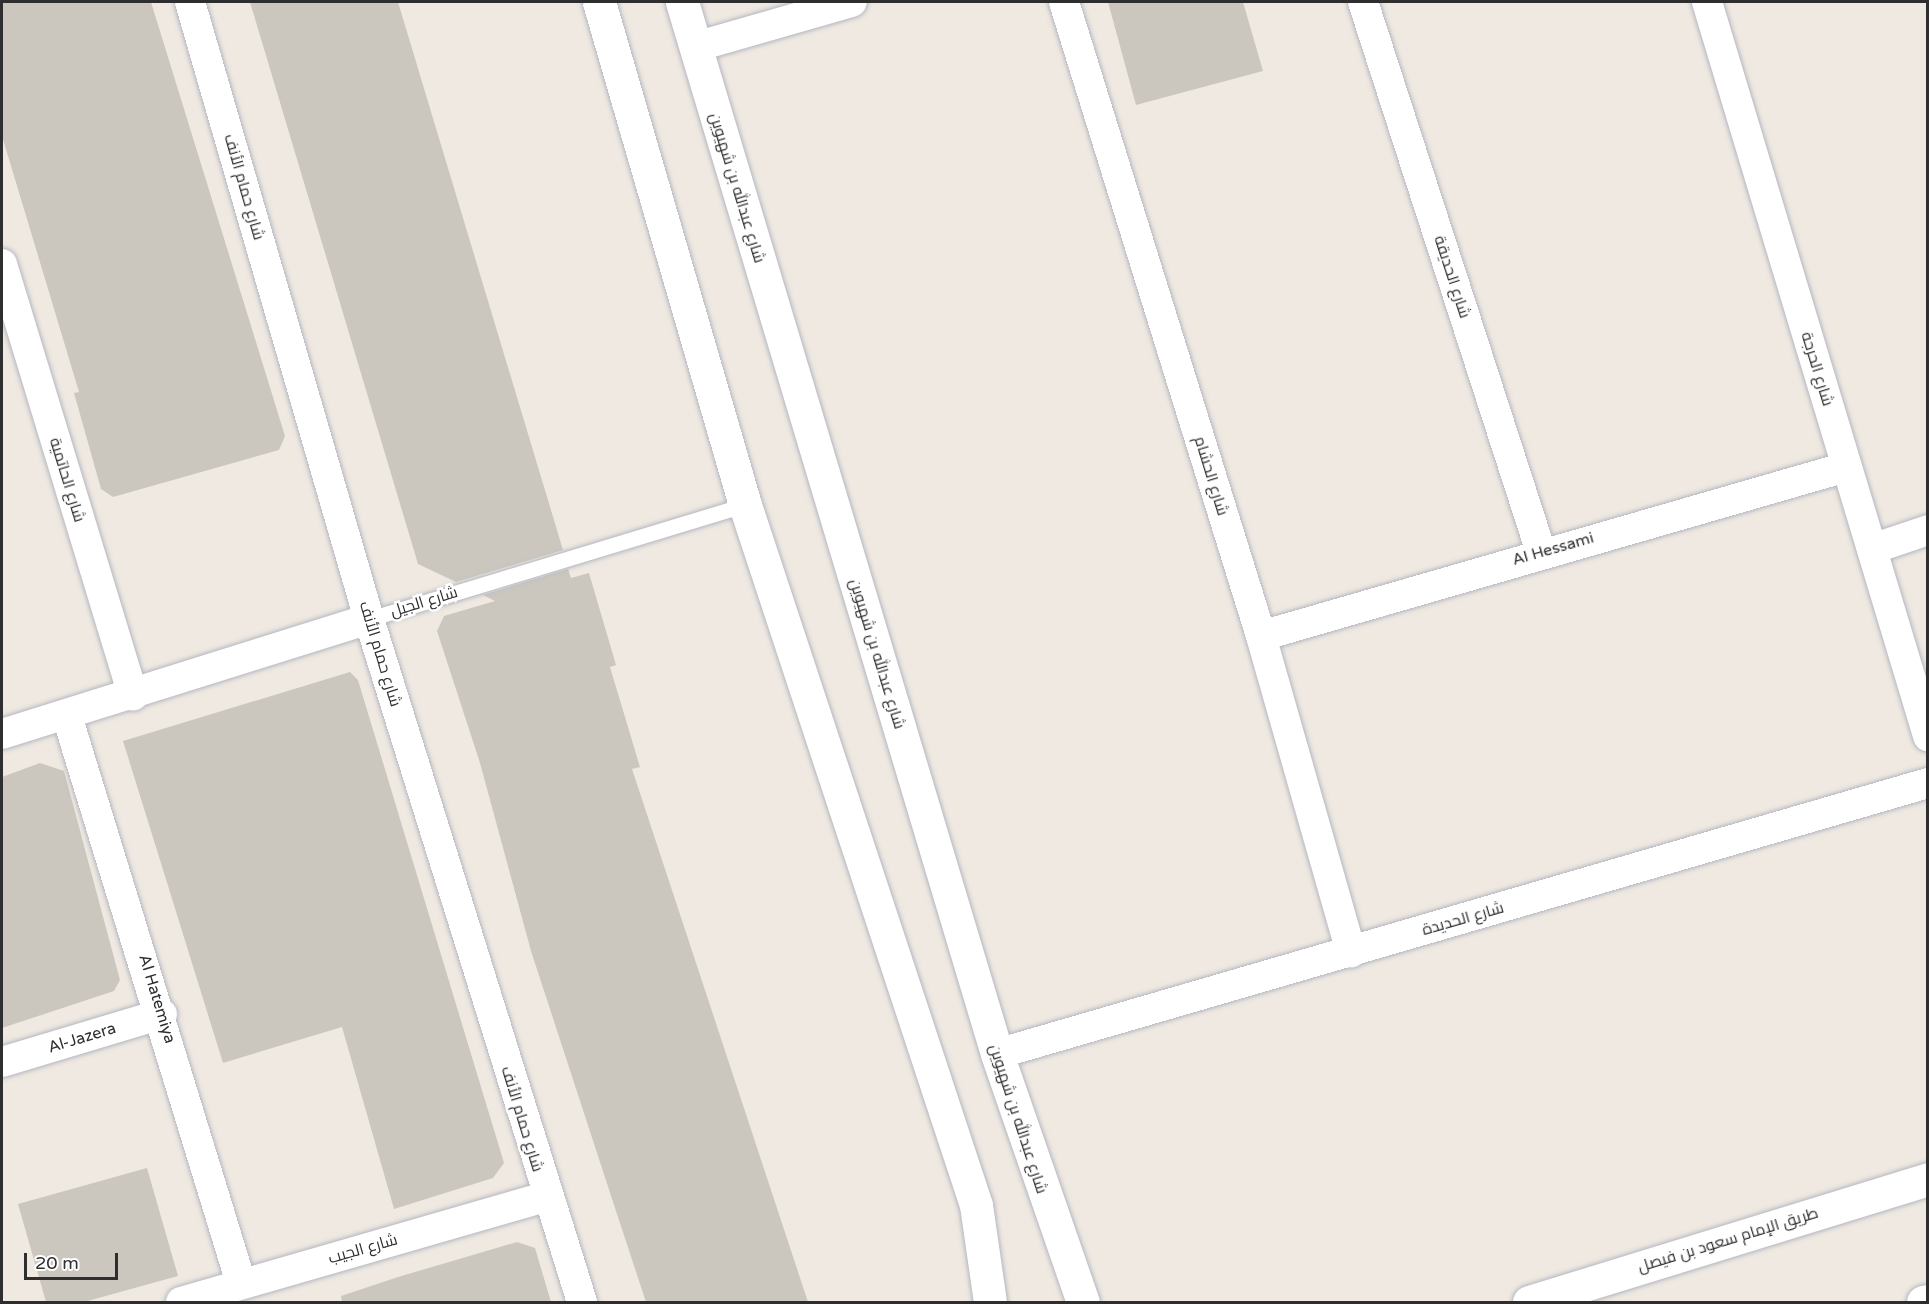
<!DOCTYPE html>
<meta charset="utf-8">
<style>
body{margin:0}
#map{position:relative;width:1929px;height:1304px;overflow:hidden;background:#efe9e1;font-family:"Varela Round",Cairo,sans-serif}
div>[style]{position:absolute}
.building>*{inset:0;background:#cbc7bf}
.roads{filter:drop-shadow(0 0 2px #b4b7c1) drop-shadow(0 0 2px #b4b7c1)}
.lane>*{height:15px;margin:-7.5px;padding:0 7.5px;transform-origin:7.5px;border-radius:7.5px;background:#fff}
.street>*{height:30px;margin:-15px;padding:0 15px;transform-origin:15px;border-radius:15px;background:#fff}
.secondary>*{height:33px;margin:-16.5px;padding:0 16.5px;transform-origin:16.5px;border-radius:16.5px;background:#fff}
span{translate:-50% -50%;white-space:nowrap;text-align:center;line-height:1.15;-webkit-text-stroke:5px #fff;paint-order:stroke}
.street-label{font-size:16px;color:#2e2e2e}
.frame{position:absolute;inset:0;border:3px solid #2e2e2e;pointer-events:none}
.scale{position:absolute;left:24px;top:1253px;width:94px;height:27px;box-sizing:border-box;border:3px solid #2e2e2e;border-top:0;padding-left:8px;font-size:18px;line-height:21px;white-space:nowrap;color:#2e2e2e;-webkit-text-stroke:4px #fff;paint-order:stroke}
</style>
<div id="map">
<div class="building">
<i style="clip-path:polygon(2px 2px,151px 2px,285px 436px,279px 450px,113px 497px,101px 489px,74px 393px,79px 392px,2px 136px)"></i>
<i style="clip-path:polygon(250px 2px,398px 2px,563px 550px,456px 582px,418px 564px)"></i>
<i style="clip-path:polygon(1108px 2px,1243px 2px,1263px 71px,1136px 105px)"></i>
<i style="clip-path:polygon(568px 569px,571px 578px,589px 573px,616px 665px,610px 667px,640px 767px,632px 769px,808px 1302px,646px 1302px,615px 1208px,531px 951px,480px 763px,437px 631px,444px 616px,495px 601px,483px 595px)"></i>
<i style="clip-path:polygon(350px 672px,358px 680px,504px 1163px,493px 1178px,394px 1209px,342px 1027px,223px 1063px,123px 741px)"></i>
<i style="clip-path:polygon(40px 763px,64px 771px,120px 980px,114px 991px,2px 1028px,2px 777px)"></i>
<i style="clip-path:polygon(147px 1168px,178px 1276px,84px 1302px,46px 1302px,18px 1204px)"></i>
<i style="clip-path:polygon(517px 1242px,535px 1248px,551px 1302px,342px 1302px,341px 1296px,398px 1277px)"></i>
</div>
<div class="roads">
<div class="lane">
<i style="left:369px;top:619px;width:393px;rotate:-16.9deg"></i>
</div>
<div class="street">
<i style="left:190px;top:2px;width:642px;rotate:73.82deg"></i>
<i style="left:369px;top:619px;width:715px;rotate:72.68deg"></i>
<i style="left:1064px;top:2px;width:664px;rotate:72.74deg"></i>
<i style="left:1261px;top:636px;width:329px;rotate:74.1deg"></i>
<i style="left:1363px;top:2px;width:578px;rotate:72.07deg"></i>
<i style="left:1707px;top:2px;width:767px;rotate:73.24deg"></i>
<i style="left:695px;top:47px;width:163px;rotate:-16deg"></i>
<i style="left:2px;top:264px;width:451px;rotate:73.1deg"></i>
<i style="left:1872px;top:549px;width:59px;rotate:-18.7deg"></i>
<i style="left:1261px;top:636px;width:609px;rotate:-16.11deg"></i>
<i style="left:67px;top:716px;width:593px;rotate:72.94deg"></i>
<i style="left:2px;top:734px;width:385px;rotate:-17.4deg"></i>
<i style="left:997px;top:1054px;width:970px;rotate:-16.23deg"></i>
<i style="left:2px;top:1062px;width:167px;rotate:-16.7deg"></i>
<i style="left:181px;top:1302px;width:379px;rotate:-16.1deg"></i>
</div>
<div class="secondary">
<i style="left:599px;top:2px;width:524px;rotate:73.81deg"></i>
<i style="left:745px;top:505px;width:737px;rotate:71.74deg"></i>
<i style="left:976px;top:1205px;width:98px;rotate:81.8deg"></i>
<i style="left:682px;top:2px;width:1098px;rotate:73.33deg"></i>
<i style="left:997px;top:1054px;width:262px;rotate:70.9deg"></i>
<i style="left:1529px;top:1302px;width:418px;rotate:-17.1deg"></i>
<i style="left:1923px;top:1302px;width:5px;rotate:-11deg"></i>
</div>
</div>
<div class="street-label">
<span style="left:244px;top:187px;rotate:74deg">شارع حمام الأنف</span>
<span style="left:737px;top:188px;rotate:73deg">شارع عبدالله بن شهيوين</span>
<span style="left:1452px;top:277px;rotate:72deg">شارع الحديقة</span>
<span style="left:1817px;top:369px;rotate:73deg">شارع الحرجة</span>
<span style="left:1211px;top:476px;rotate:73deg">شارع الحشام</span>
<span style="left:67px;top:480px;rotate:73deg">شارع الحاتمية</span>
<span style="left:1553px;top:549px;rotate:-16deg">Al Hessami</span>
<span style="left:424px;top:602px;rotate:-17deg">شارع الجيل</span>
<span style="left:380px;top:654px;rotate:73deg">شارع حمام الأنف</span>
<span style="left:877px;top:654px;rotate:73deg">شارع عبدالله بن شهيوين</span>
<span style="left:1463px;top:919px;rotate:-16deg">شارع الحديدة</span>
<span style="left:157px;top:999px;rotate:73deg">Al Hatemiya</span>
<span style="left:82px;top:1038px;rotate:-17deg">Al-Jazera</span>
<span style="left:522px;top:1119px;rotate:73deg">شارع حمام الأنف</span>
<span style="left:1018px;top:1119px;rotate:72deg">شارع عبدالله بن شهيوين</span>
<span style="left:1728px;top:1240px;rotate:-17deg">طريق الإمام سعود بن فيصل</span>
<span style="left:363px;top:1249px;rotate:-16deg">شارع الجيب</span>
</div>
<div class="frame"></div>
<div class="scale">20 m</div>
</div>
